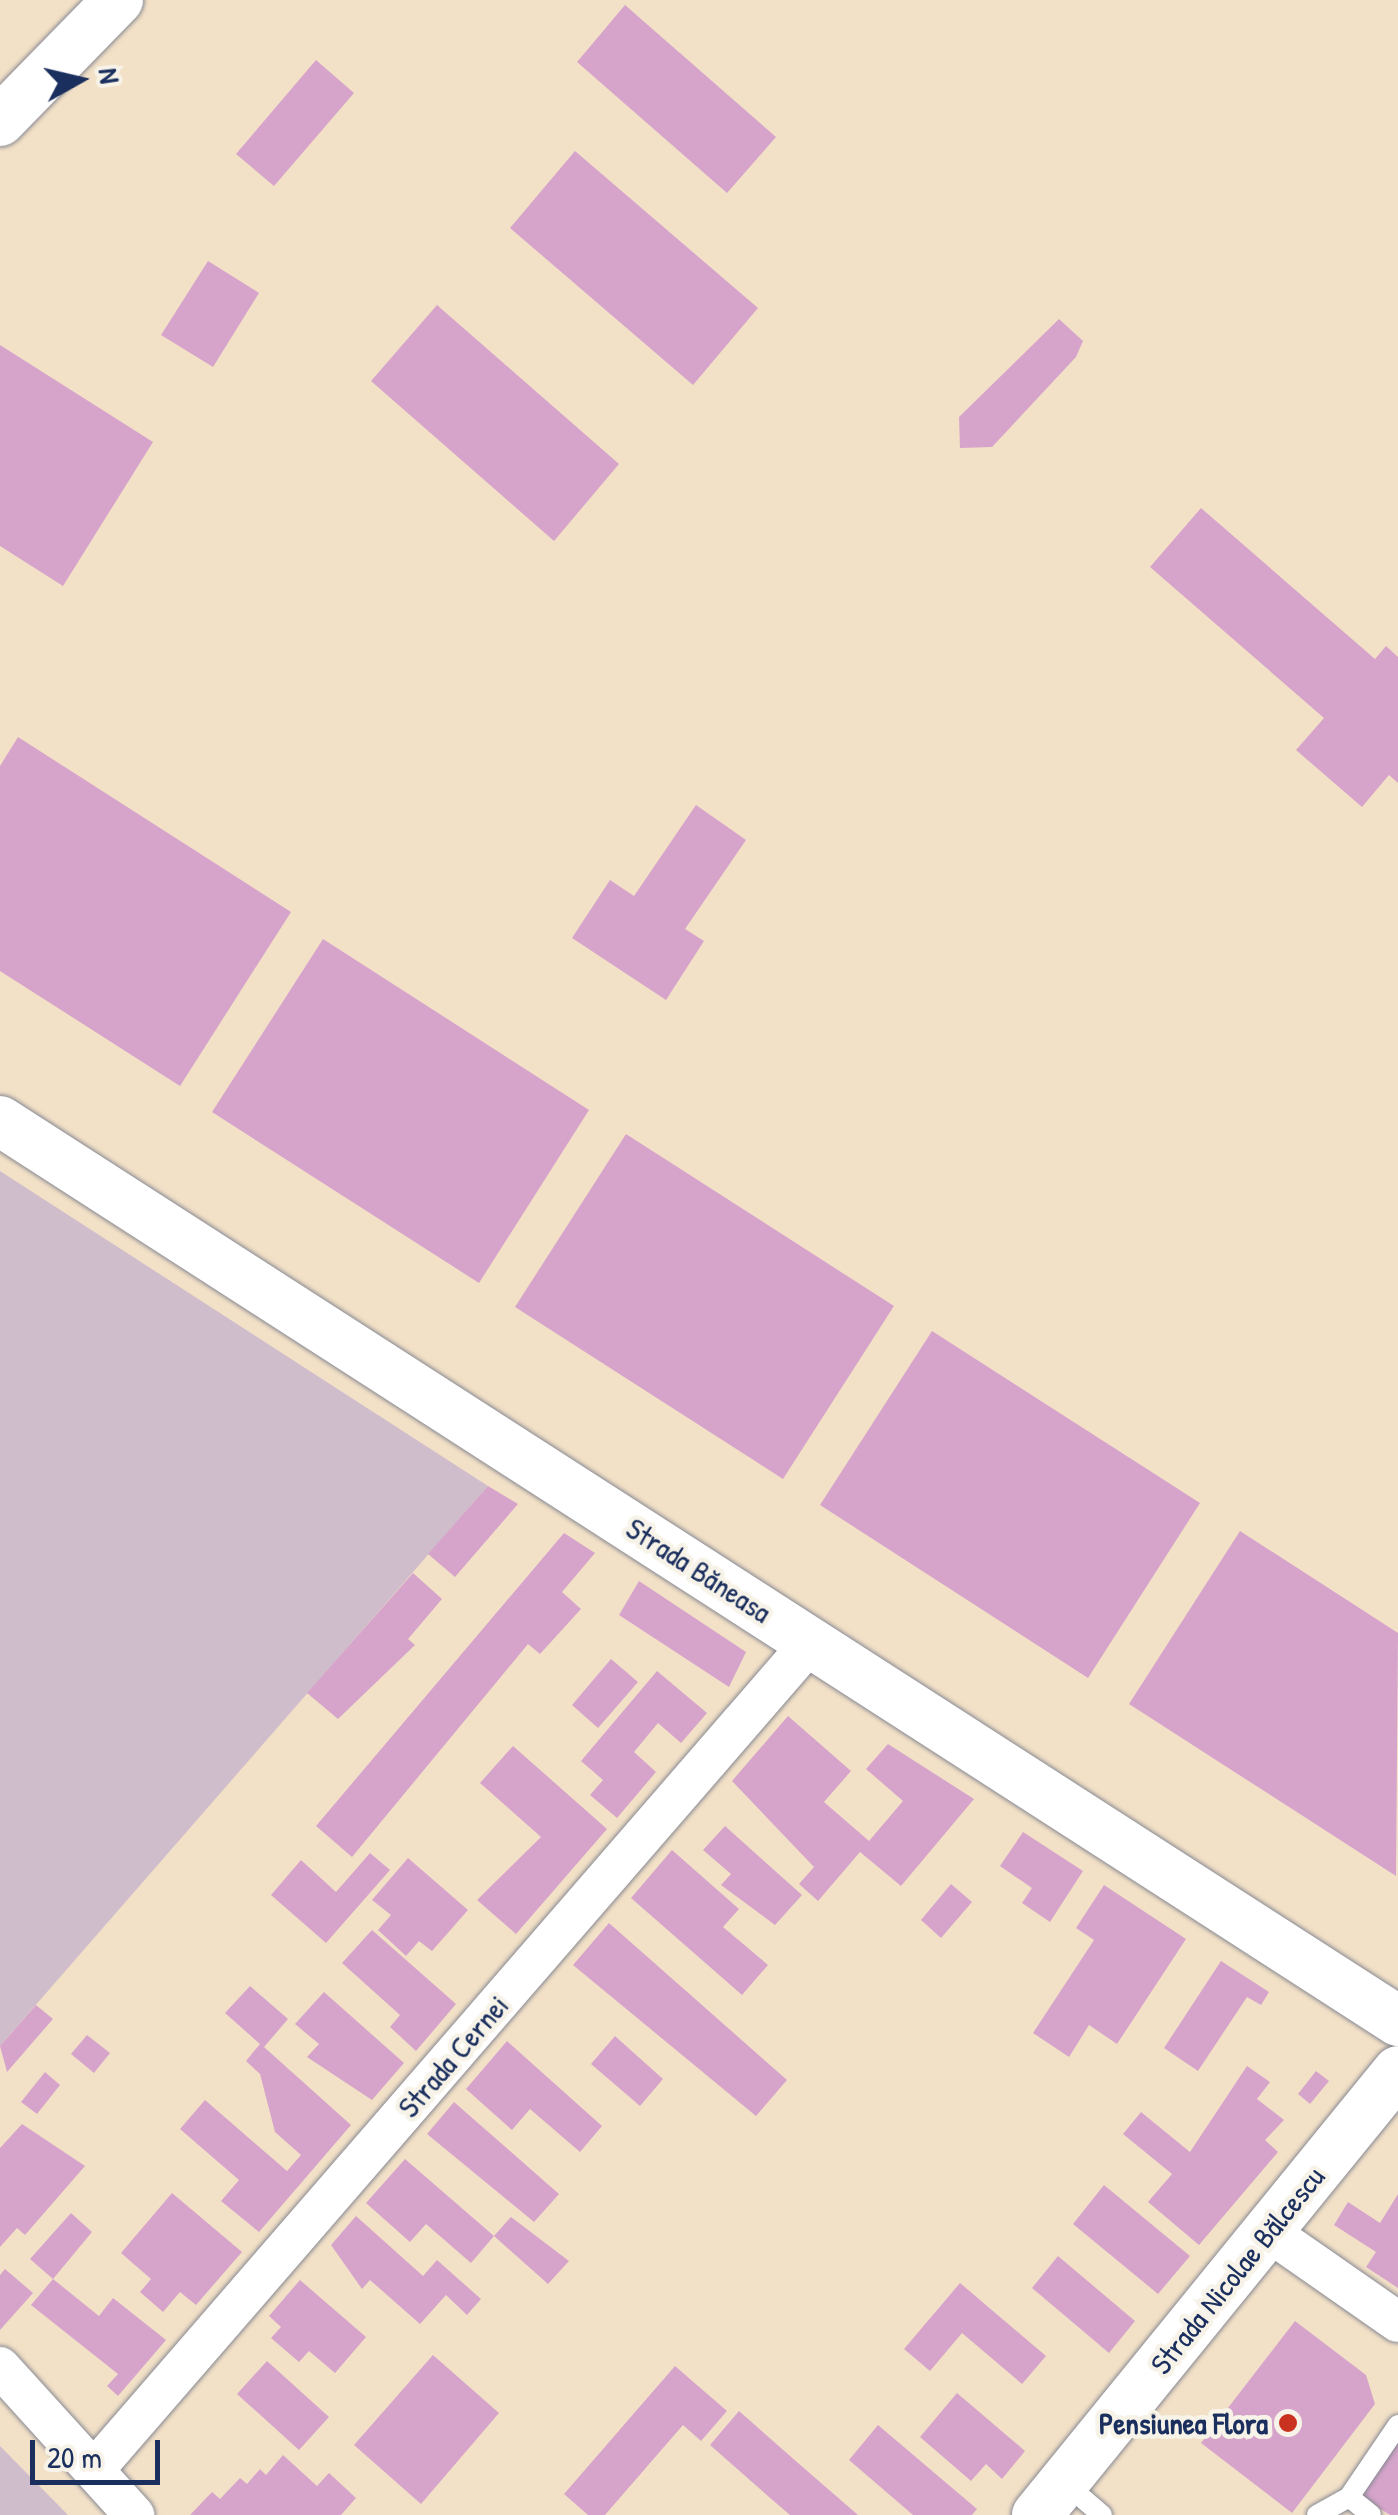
<!DOCTYPE html>
<meta charset="utf-8">
<style>
body{margin:0}
#map{position:relative;width:1398px;height:2515px;overflow:hidden;background:#f3e1c7;font-family:"Patrick Hand",sans-serif}
div>[style]{position:absolute}
.industrial>*{inset:0;background:#d0bdcc}
.building>*{inset:0;background:#d6a4cb}
.roads{filter:drop-shadow(0 0 2px #878892) drop-shadow(0 0 2px #878892)}
.service>*{height:20px;margin:-10px;padding:0 10px;transform-origin:10px;border-radius:10px;background:#fff}
.minor>*{height:40px;margin:-20px;padding:0 20px;transform-origin:20px;border-radius:20px;background:#fff}
.tertiary>*{height:50px;margin:-25px;padding:0 25px;transform-origin:25px;border-radius:25px;background:#fff}
.dots>*{width:28px;height:28px;translate:-50% -50%;box-sizing:border-box;border:5px solid #f7f3e8;border-radius:50%}
span{translate:-50% -50%;white-space:nowrap;text-align:center;line-height:1.15;-webkit-text-stroke:9px #f7f3e8;paint-order:stroke}
.street-label{font-size:30px;color:#1b2f5e}
.poi-label{font-size:30px;color:#1b2f5e;font-weight:700}
.right{translate:-100% -50%;text-align:right}
.north{position:absolute;left:30px;top:30px;width:100px;height:100px;-webkit-text-stroke:8px #f7f3e8;paint-order:stroke;rotate:82deg;font-size:28px;font-weight:700;line-height:40px;text-align:center;color:#1b2f5e}
.north::after{content:'';display:block;margin:auto;width:35px;height:45px;background:#1b2f5e;clip-path:polygon(50% 0,100% 100%,50% 72%,0 100%)}
.scale{position:absolute;left:30px;top:2440px;width:130px;height:45px;box-sizing:border-box;border:5px solid #1b2f5e;border-top:0;padding-left:12px;font-size:30px;line-height:35px;white-space:nowrap;color:#1b2f5e;-webkit-text-stroke:8px #f7f3e8;paint-order:stroke}
</style>
<div id="map">
<div class="industrial">
<i style="clip-path:polygon(0 1171px,488px 1486px,0 2046px)"></i>
<i style="clip-path:polygon(0 2446px,68px 2515px,0 2515px)"></i>
</div>
<div class="building">
<i style="clip-path:polygon(625px 5px,776px 137px,727px 193px,577px 62px)"></i>
<i style="clip-path:polygon(316px 60px,354px 93px,274px 186px,236px 154px)"></i>
<i style="clip-path:polygon(575px 151px,758px 308px,693px 385px,510px 228px)"></i>
<i style="clip-path:polygon(208px 261px,259px 293px,213px 367px,161px 335px)"></i>
<i style="clip-path:polygon(437px 305px,619px 464px,554px 541px,371px 381px)"></i>
<i style="clip-path:polygon(1059px 319px,1083px 341px,1076px 357px,992px 447px,960px 448px,959px 417px)"></i>
<i style="clip-path:polygon(0 345px,153px 442px,63px 586px,0 546px)"></i>
<i style="clip-path:polygon(1201px 508px,1375px 659px,1386px 646px,1398px 657px,1398px 783px,1389px 775px,1362px 807px,1296px 750px,1324px 718px,1150px 567px)"></i>
<i style="clip-path:polygon(18px 737px,291px 912px,180px 1086px,0 971px,0 766px)"></i>
<i style="clip-path:polygon(696px 805px,746px 840px,685px 929px,704px 941px,666px 1000px,572px 938px,610px 880px,634px 896px)"></i>
<i style="clip-path:polygon(323px 939px,589px 1110px,479px 1283px,212px 1112px)"></i>
<i style="clip-path:polygon(626px 1134px,894px 1306px,783px 1479px,515px 1307px)"></i>
<i style="clip-path:polygon(932px 1331px,1200px 1503px,1088px 1678px,820px 1505px)"></i>
<i style="clip-path:polygon(488px 1486px,518px 1504px,455px 1577px,428px 1554px)"></i>
<i style="clip-path:polygon(1240px 1531px,1398px 1633px,1396px 1876px,1129px 1704px)"></i>
<i style="clip-path:polygon(564px 1533px,595px 1553px,562px 1592px,581px 1609px,540px 1654px,528px 1644px,352px 1857px,316px 1826px)"></i>
<i style="clip-path:polygon(413px 1573px,442px 1599px,408px 1639px,415px 1645px,338px 1719px,307px 1693px)"></i>
<i style="clip-path:polygon(639px 1581px,746px 1652px,729px 1687px,619px 1615px)"></i>
<i style="clip-path:polygon(611px 1659px,638px 1682px,598px 1728px,572px 1705px)"></i>
<i style="clip-path:polygon(657px 1671px,707px 1713px,681px 1743px,658px 1723px,634px 1752px,656px 1772px,617px 1818px,590px 1795px,603px 1780px,581px 1761px)"></i>
<i style="clip-path:polygon(788px 1716px,851px 1771px,824px 1802px,869px 1841px,903px 1801px,866px 1769px,888px 1744px,974px 1799px,901px 1886px,860px 1852px,818px 1901px,799px 1884px,814px 1867px,732px 1781px)"></i>
<i style="clip-path:polygon(513px 1746px,607px 1829px,516px 1934px,477px 1900px,541px 1837px,480px 1783px)"></i>
<i style="clip-path:polygon(725px 1826px,802px 1895px,775px 1925px,721px 1885px,731px 1874px,703px 1850px)"></i>
<i style="clip-path:polygon(1023px 1832px,1083px 1871px,1050px 1922px,1022px 1903px,1032px 1888px,1000px 1866px)"></i>
<i style="clip-path:polygon(672px 1850px,739px 1909px,723px 1927px,768px 1965px,742px 1995px,631px 1898px)"></i>
<i style="clip-path:polygon(370px 1853px,390px 1870px,326px 1943px,271px 1895px,301px 1860px,336px 1892px)"></i>
<i style="clip-path:polygon(408px 1858px,468px 1910px,432px 1951px,419px 1941px,406px 1956px,378px 1930px,391px 1915px,372px 1900px)"></i>
<i style="clip-path:polygon(951px 1884px,972px 1902px,941px 1938px,921px 1920px)"></i>
<i style="clip-path:polygon(1104px 1885px,1186px 1939px,1117px 2044px,1089px 2025px,1069px 2057px,1033px 2033px,1094px 1940px,1076px 1928px)"></i>
<i style="clip-path:polygon(609px 1923px,787px 2080px,756px 2116px,573px 1965px)"></i>
<i style="clip-path:polygon(372px 1930px,456px 2004px,416px 2051px,390px 2027px,400px 2015px,342px 1963px)"></i>
<i style="clip-path:polygon(1221px 1961px,1269px 1992px,1261px 2005px,1247px 1997px,1198px 2071px,1164px 2048px)"></i>
<i style="clip-path:polygon(250px 1986px,288px 2019px,264px 2047px,351px 2125px,259px 2232px,221px 2201px,239px 2180px,180px 2129px,205px 2100px,287px 2171px,301px 2155px,275px 2132px,260px 2074px,246px 2061px,260px 2044px,225px 2013px)"></i>
<i style="clip-path:polygon(324px 1992px,404px 2063px,372px 2100px,307px 2057px,319px 2044px,295px 2024px)"></i>
<i style="clip-path:polygon(36px 2005px,53px 2019px,7px 2072px,0 2046px)"></i>
<i style="clip-path:polygon(87px 2035px,110px 2053px,94px 2073px,71px 2054px)"></i>
<i style="clip-path:polygon(615px 2036px,663px 2079px,640px 2106px,591px 2064px)"></i>
<i style="clip-path:polygon(507px 2041px,602px 2126px,580px 2152px,530px 2109px,512px 2130px,466px 2089px)"></i>
<i style="clip-path:polygon(1247px 2066px,1270px 2082px,1257px 2099px,1284px 2120px,1265px 2140px,1278px 2152px,1199px 2245px,1148px 2202px,1172px 2174px,1123px 2134px,1141px 2112px,1190px 2152px)"></i>
<i style="clip-path:polygon(1316px 2071px,1329px 2081px,1310px 2104px,1298px 2094px)"></i>
<i style="clip-path:polygon(45px 2072px,60px 2085px,37px 2114px,21px 2102px)"></i>
<i style="clip-path:polygon(454px 2102px,559px 2194px,534px 2222px,427px 2134px)"></i>
<i style="clip-path:polygon(22px 2124px,85px 2166px,25px 2235px,17px 2228px,0 2247px,0 2148px)"></i>
<i style="clip-path:polygon(405px 2159px,494px 2236px,471px 2263px,426px 2224px,410px 2242px,366px 2203px)"></i>
<i style="clip-path:polygon(1104px 2185px,1190px 2256px,1158px 2294px,1073px 2224px)"></i>
<i style="clip-path:polygon(172px 2193px,242px 2252px,196px 2305px,180px 2292px,163px 2312px,140px 2292px,151px 2279px,121px 2253px)"></i>
<i style="clip-path:polygon(1398px 2194px,1398px 2288px,1366px 2267px,1376px 2252px,1334px 2225px,1348px 2202px,1380px 2223px)"></i>
<i style="clip-path:polygon(71px 2213px,92px 2232px,53px 2279px,99px 2316px,113px 2298px,166px 2340px,118px 2396px,107px 2386px,118px 2374px,31px 2305px,53px 2279px,30px 2259px)"></i>
<i style="clip-path:polygon(356px 2216px,423px 2276px,437px 2260px,481px 2299px,467px 2315px,446px 2295px,420px 2324px,370px 2280px,362px 2289px,331px 2245px)"></i>
<i style="clip-path:polygon(511px 2217px,569px 2261px,548px 2284px,494px 2236px)"></i>
<i style="clip-path:polygon(1058px 2256px,1135px 2321px,1109px 2353px,1032px 2288px)"></i>
<i style="clip-path:polygon(5px 2269px,33px 2293px,0 2330px,0 2275px)"></i>
<i style="clip-path:polygon(300px 2280px,366px 2337px,335px 2373px,309px 2351px,299px 2362px,271px 2338px,281px 2327px,269px 2316px)"></i>
<i style="clip-path:polygon(960px 2283px,1046px 2356px,1022px 2384px,962px 2333px,930px 2371px,904px 2349px)"></i>
<i style="clip-path:polygon(1295px 2321px,1366px 2375px,1375px 2404px,1292px 2513px,1201px 2443px)"></i>
<i style="clip-path:polygon(433px 2355px,499px 2413px,421px 2504px,354px 2445px)"></i>
<i style="clip-path:polygon(267px 2361px,329px 2417px,299px 2450px,237px 2394px)"></i>
<i style="clip-path:polygon(675px 2366px,727px 2411px,701px 2441px,683px 2425px,605px 2515px,588px 2515px,564px 2494px)"></i>
<i style="clip-path:polygon(957px 2393px,1025px 2451px,1002px 2479px,986px 2464px,971px 2481px,920px 2437px)"></i>
<i style="clip-path:polygon(739px 2411px,798px 2463px,858px 2515px,790px 2515px,769px 2497px,710px 2445px)"></i>
<i style="clip-path:polygon(878px 2425px,977px 2509px,972px 2515px,913px 2515px,849px 2460px)"></i>
<i style="clip-path:polygon(1398px 2438px,1398px 2515px,1390px 2515px,1362px 2497px)"></i>
<i style="clip-path:polygon(283px 2455px,317px 2486px,329px 2473px,356px 2498px,341px 2515px,190px 2515px,212px 2492px,220px 2499px,240px 2478px,247px 2484px,260px 2469px,266px 2475px)"></i>
</div>
<div class="roads">
<div class="service">
<i style="left:1065px;top:2483px;width:49px;rotate:40.9deg"></i>
<i style="left:1349px;top:2497px;width:28px;rotate:39deg"></i>
<i style="left:1317px;top:2515px;width:37px;rotate:-29deg"></i>
<i style="left:1349px;top:2497px;width:87px;rotate:-55.8deg"></i>
</div>
<div class="minor">
<i style="left:1269px;top:2232px;width:157px;rotate:34.9deg"></i>
<i style="left:0;top:2367px;width:200px;rotate:47.8deg"></i>
<i style="left:94px;top:2470px;width:1095px;rotate:-49.11deg"></i>
</div>
<div class="tertiary">
<i style="left:0;top:121px;width:169px;rotate:-45.7deg"></i>
<i style="left:0;top:1121px;width:1663px;rotate:32.77deg"></i>
<i style="left:1037px;top:2515px;width:572px;rotate:-50.89deg"></i>
</div>
</div>
<div class="dots">
<i style="left:1288px;top:2423px;background:#c8321e"></i>
</div>
<div class="street-label">
<span style="left:699px;top:1570px;rotate:33deg">Strada Băneasa</span>
<span style="left:453px;top:2056px;rotate:-49deg">Strada Cernei</span>
<span style="left:1237px;top:2270px;rotate:-51deg">Strada Nicolae Bălcescu</span>
</div>
<div class="poi-label">
<span class="right" style="left:1268px;top:2423px">Pensiunea Flora</span>
</div>
<div class="north">N</div>
<div class="scale">20 m</div>
</div>
